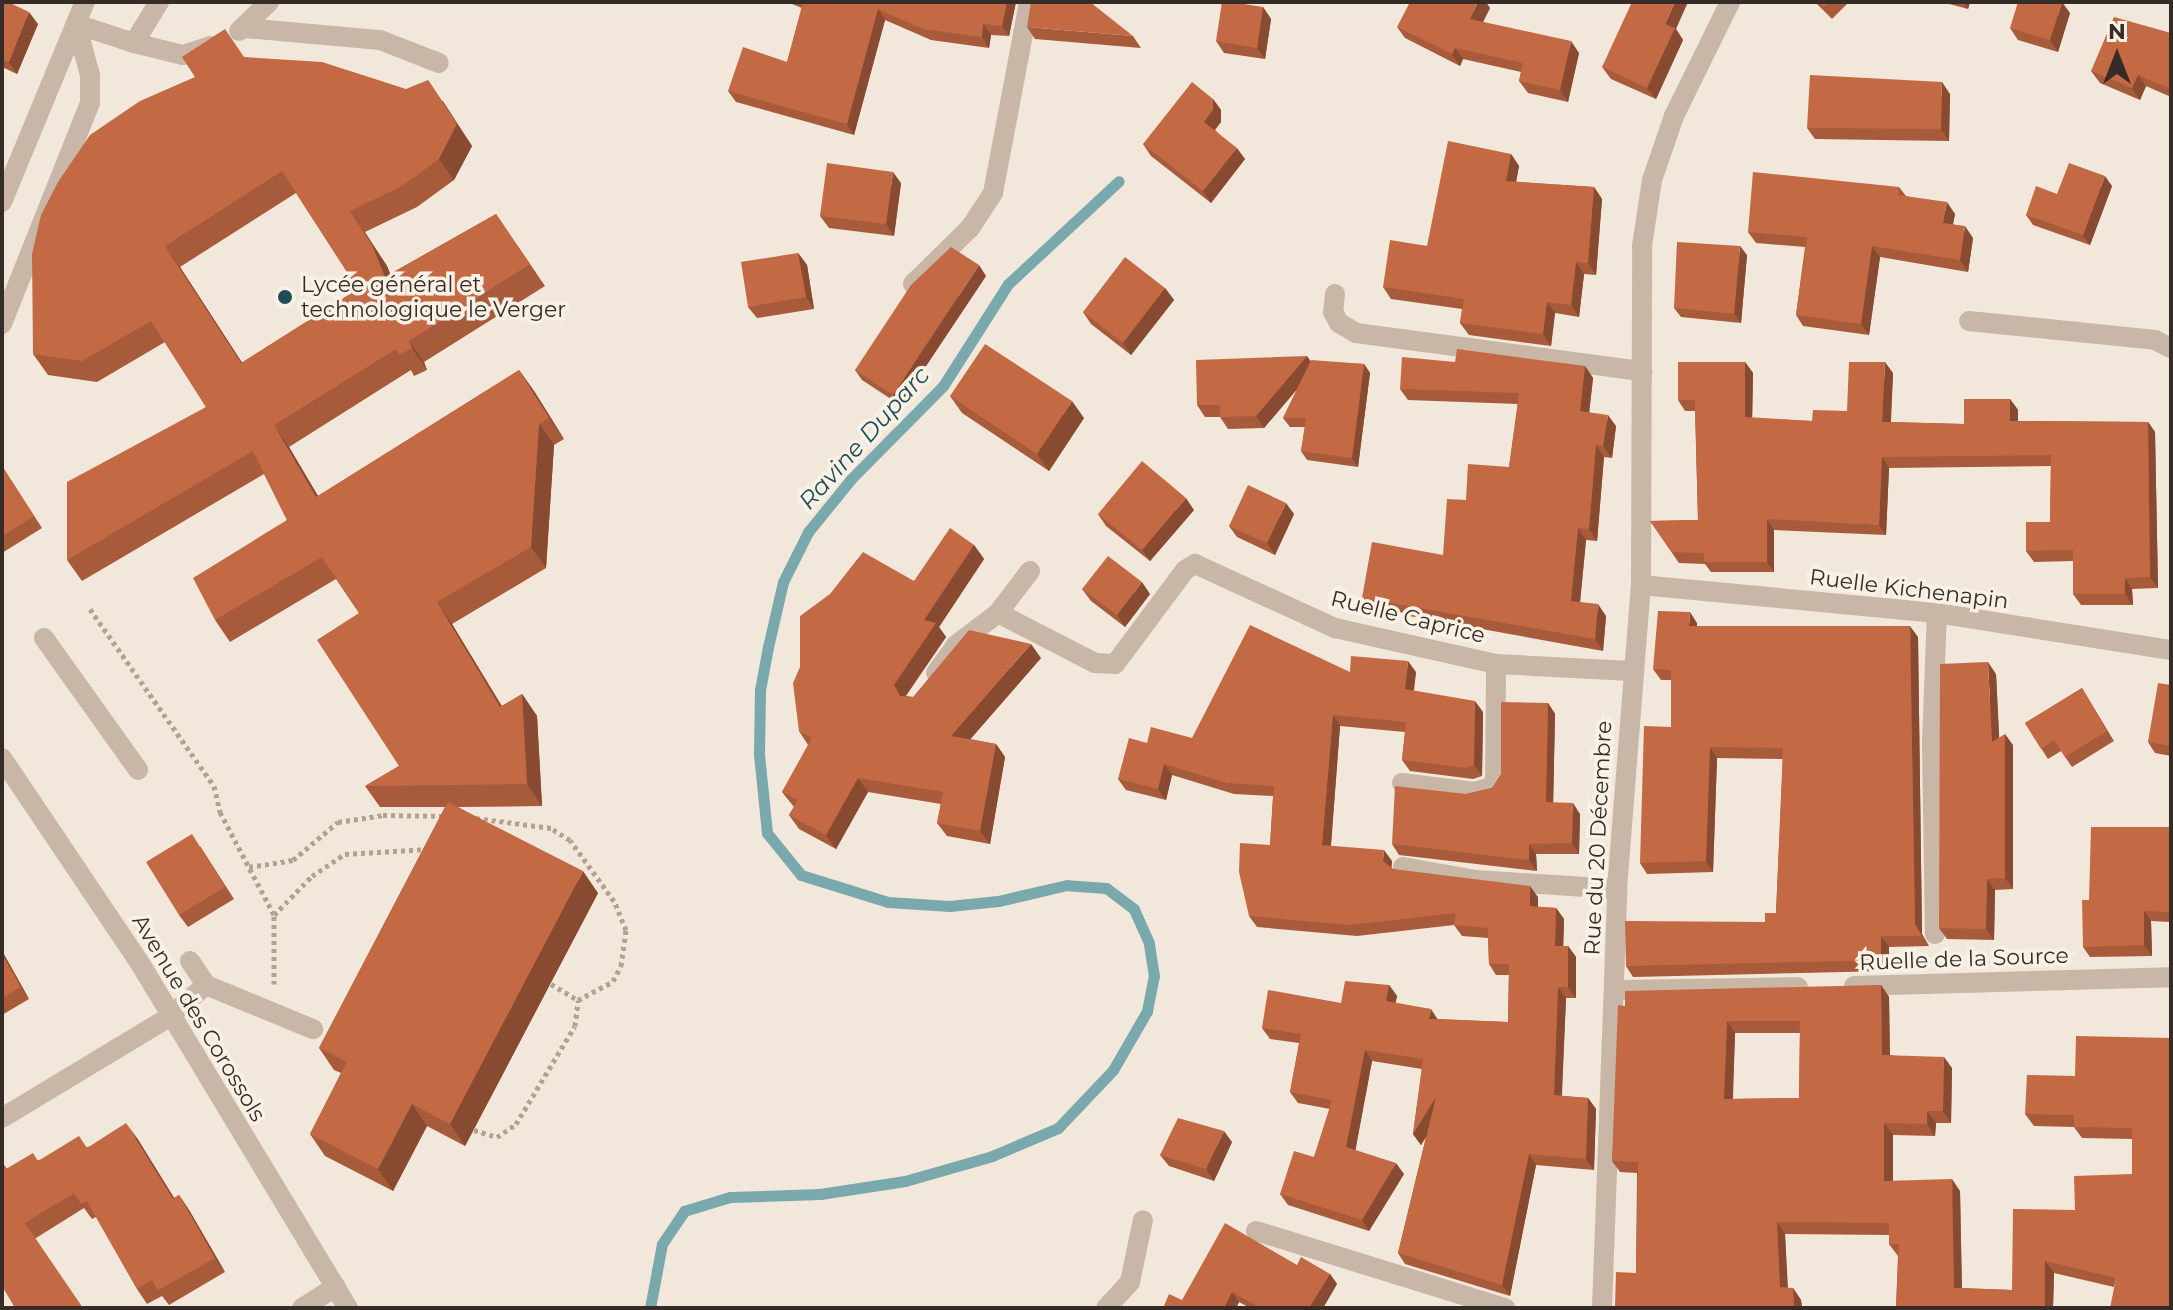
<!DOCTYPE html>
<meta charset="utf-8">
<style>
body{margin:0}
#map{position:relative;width:2173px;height:1310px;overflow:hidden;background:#f1e7da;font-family:Montserrat,sans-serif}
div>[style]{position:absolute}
.stream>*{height:11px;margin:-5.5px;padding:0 5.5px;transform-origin:5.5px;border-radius:5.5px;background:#79a8ad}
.path>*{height:5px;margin-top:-2.5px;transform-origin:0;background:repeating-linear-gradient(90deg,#b4a290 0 4px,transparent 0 8px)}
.minor>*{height:20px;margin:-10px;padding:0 10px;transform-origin:10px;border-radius:10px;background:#c8b7a6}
.wall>*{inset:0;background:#a85b3b}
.shaded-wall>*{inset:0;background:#884a30}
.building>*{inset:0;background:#c36a45}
.dots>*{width:22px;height:22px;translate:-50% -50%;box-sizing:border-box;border:4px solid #f9f1e6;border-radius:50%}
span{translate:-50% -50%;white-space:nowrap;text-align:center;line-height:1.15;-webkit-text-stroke:7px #f9f1e6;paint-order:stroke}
.poi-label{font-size:22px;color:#352c27}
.left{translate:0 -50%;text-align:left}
.street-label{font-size:22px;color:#352c27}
.water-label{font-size:24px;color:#1e4e55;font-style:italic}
.frame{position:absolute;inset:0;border:4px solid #352c27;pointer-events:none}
.north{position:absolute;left:2077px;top:16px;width:80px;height:80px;-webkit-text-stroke:6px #f9f1e6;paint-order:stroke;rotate:0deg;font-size:22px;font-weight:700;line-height:32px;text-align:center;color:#352c27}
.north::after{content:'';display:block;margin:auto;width:28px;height:36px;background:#352c27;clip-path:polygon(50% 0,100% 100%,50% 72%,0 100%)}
</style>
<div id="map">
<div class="stream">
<i style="left:650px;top:1308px;width:65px;rotate:-79.4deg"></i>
<i style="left:662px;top:1244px;width:40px;rotate:-56deg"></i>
<i style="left:684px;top:1211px;width:48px;rotate:-16.9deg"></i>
<i style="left:730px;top:1197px;width:90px;rotate:-1.9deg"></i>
<i style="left:820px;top:1194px;width:86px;rotate:-8.7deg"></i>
<i style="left:905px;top:1181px;width:91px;rotate:-16deg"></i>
<i style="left:992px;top:1156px;width:72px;rotate:-23deg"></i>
<i style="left:1058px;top:1128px;width:80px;rotate:-46.5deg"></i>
<i style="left:1113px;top:1070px;width:68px;rotate:-60deg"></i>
<i style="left:1147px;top:1011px;width:36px;rotate:-79deg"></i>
<i style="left:1154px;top:976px;width:33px;rotate:-99deg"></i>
<i style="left:1149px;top:943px;width:37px;rotate:-114deg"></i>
<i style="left:1134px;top:909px;width:35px;rotate:-143deg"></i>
<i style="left:1106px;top:888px;width:39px;rotate:-176deg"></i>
<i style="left:1067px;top:885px;width:71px;rotate:166.9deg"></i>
<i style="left:998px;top:901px;width:49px;rotate:174.2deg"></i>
<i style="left:949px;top:906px;width:61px;rotate:-176.2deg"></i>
<i style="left:888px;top:902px;width:91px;rotate:-162.8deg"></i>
<i style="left:801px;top:875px;width:54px;rotate:-129deg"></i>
<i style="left:767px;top:833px;width:79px;rotate:-95.8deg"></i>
<i style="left:759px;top:754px;width:64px;rotate:-89.1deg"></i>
<i style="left:760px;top:690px;width:44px;rotate:-79.5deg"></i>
<i style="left:768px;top:647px;width:67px;rotate:-77deg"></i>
<i style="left:783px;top:582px;width:56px;rotate:-63.4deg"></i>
<i style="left:808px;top:532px;width:68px;rotate:-50.9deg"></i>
<i style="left:851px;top:479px;width:131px;rotate:-45.3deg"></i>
<i style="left:943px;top:386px;width:121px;rotate:-57.5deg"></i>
<i style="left:1008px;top:284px;width:151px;rotate:-42.9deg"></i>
</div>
<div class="path">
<i style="left:90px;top:609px;width:216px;rotate:55deg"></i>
<i style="left:214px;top:786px;width:27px;rotate:77deg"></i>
<i style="left:220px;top:812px;width:116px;rotate:62.3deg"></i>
<i style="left:249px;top:867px;width:45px;rotate:-9deg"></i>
<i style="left:293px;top:860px;width:59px;rotate:-40.2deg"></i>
<i style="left:338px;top:822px;width:46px;rotate:-8.8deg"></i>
<i style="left:383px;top:815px;width:62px;rotate:0.9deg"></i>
<i style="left:274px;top:984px;width:69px;rotate:-90deg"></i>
<i style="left:274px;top:915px;width:54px;rotate:-45.7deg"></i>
<i style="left:312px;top:876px;width:40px;rotate:-34deg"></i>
<i style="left:345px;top:854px;width:83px;rotate:-3.4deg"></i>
<i style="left:551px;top:984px;width:31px;rotate:31deg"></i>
<i style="left:474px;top:1130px;width:24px;rotate:17deg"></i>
<i style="left:497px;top:1137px;width:23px;rotate:-34deg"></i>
<i style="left:516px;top:1124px;width:114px;rotate:-59deg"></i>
<i style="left:575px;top:1026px;width:26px;rotate:-83deg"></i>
<i style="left:578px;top:1000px;width:40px;rotate:-28deg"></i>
<i style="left:613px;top:981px;width:17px;rotate:-62deg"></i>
<i style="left:621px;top:966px;width:36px;rotate:-82deg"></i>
<i style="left:626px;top:930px;width:31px;rotate:-112deg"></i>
<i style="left:614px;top:901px;width:75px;rotate:-125.8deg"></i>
<i style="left:570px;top:840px;width:22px;rotate:-148deg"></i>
<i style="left:551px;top:828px;width:77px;rotate:-172.5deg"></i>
</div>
<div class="minor">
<i style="left:76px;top:24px;width:61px;rotate:18.1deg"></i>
<i style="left:134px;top:43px;width:48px;rotate:-58.6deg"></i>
<i style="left:245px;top:28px;width:136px;rotate:5.1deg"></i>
<i style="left:380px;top:40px;width:63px;rotate:21.3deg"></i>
<i style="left:239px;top:31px;width:42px;rotate:-44deg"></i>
<i style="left:134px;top:43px;width:50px;rotate:13.8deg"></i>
<i style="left:183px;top:55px;width:29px;rotate:-18deg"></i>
<i style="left:2px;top:202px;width:217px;rotate:-67.5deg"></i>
<i style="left:913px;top:284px;width:80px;rotate:-44.5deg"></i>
<i style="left:970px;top:228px;width:42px;rotate:-56.7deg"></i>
<i style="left:993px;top:193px;width:194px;rotate:-79.3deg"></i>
<i style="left:1335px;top:294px;width:18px;rotate:96deg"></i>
<i style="left:1333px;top:312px;width:13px;rotate:61deg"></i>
<i style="left:1339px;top:323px;width:20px;rotate:30deg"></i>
<i style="left:1356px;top:333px;width:289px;rotate:7.6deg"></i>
<i style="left:1969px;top:321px;width:187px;rotate:5.8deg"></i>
<i style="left:2155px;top:340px;width:18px;rotate:27deg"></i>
<i style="left:2px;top:324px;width:238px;rotate:-68.3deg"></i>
<i style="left:90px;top:103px;width:28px;rotate:-90deg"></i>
<i style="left:90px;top:75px;width:53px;rotate:-105.4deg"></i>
<i style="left:1641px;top:585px;width:297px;rotate:5.4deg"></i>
<i style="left:1937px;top:613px;width:237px;rotate:9deg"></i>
<i style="left:998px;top:613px;width:109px;rotate:27.3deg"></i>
<i style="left:1095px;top:663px;width:20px;rotate:3deg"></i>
<i style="left:1115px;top:664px;width:117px;rotate:-53.3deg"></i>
<i style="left:1185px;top:570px;width:12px;rotate:-31deg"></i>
<i style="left:1195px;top:564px;width:154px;rotate:24.6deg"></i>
<i style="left:1335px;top:628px;width:165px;rotate:12.6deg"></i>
<i style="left:1496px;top:664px;width:135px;rotate:3deg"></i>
<i style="left:44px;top:638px;width:162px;rotate:54.5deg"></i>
<i style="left:936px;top:673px;width:34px;rotate:-54deg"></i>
<i style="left:956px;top:645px;width:53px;rotate:-37.3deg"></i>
<i style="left:998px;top:613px;width:53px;rotate:-52.7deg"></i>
<i style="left:2px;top:758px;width:249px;rotate:56.1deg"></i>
<i style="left:141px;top:965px;width:401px;rotate:58.9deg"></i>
<i style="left:1402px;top:783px;width:73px;rotate:7.1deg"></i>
<i style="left:1474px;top:792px;width:22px;rotate:-16deg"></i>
<i style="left:1495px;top:786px;width:122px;rotate:-89.5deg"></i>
<i style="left:1403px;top:867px;width:74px;rotate:10.1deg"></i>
<i style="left:1476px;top:880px;width:141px;rotate:3.7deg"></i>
<i style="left:1935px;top:934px;width:192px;rotate:-90.9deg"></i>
<i style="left:1932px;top:742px;width:129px;rotate:-87.8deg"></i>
<i style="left:190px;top:961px;width:29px;rotate:56deg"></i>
<i style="left:206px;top:985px;width:116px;rotate:22.4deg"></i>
<i style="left:1854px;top:986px;width:317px;rotate:-1.6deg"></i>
<i style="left:1615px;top:990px;width:183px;rotate:-0.9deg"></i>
<i style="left:2px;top:1118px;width:194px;rotate:-31.1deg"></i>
<i style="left:168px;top:1018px;width:50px;rotate:-41deg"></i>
<i style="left:1256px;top:1231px;width:261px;rotate:17.2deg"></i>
<i style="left:302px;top:1308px;width:40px;rotate:-32deg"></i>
<i style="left:1106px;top:1308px;width:35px;rotate:-47deg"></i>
<i style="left:1130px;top:1282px;width:63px;rotate:-78.2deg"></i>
<i style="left:1602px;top:1308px;width:419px;rotate:-87.9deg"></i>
<i style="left:1617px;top:889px;width:305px;rotate:-85.5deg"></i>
<i style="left:1641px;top:585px;width:339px;rotate:-89.8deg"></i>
<i style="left:1642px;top:246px;width:67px;rotate:-81.4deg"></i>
<i style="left:1652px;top:180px;width:68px;rotate:-71deg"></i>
<i style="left:1674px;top:116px;width:127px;rotate:-63.8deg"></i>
</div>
<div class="wall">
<i style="clip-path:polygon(2px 2px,38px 24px,17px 74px,2px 67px)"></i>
<i style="clip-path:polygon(790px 2px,1016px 2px,1009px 36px,991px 35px,989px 48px,931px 40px,885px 20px,854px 135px,736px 102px,728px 91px,787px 62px,802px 8px,792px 4px)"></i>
<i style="clip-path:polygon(1815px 2px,1849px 2px,1832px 19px)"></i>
<i style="clip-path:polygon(1942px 2px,1970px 2px,1968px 9px)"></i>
<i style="clip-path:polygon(1263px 7px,1271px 19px,1265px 59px,1224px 53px,1216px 41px)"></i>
<i style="clip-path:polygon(1490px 8px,1483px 22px,1579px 53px,1568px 102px,1528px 93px,1519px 81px,1521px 72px,1463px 59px,1460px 66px,1405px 38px,1397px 27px)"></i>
<i style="clip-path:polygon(2070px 13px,2058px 52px,2018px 40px,2010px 28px)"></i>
<i style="clip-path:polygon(1027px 27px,1133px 36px,1141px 48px,1035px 39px)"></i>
<i style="clip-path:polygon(1676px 29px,1683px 40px,1656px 99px,1611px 79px,1602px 67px)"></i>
<i style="clip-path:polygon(2171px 33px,2171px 97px,2146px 86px,2140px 100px,2100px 83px,2091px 71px)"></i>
<i style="clip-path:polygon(evenodd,244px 57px,443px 101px,472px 146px,454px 180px,417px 207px,365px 232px,387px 266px,390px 274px,496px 214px,545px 286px,424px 362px,427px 370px,414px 376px,411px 370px,289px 447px,318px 496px,519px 370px,534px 391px,564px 439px,554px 445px,546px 568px,452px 624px,502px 706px,522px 694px,537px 716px,542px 806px,458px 807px,598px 893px,465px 1146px,427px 1126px,393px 1191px,325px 1156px,310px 1134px,341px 1073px,334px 1070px,319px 1048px,445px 807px,380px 807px,365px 786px,399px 766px,359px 613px,336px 579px,230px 642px,215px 620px,287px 520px,264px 474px,82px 581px,67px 560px,206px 407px,165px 342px,97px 382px,48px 375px,33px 354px,244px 57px,296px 193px,358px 289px,242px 363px,180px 267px,296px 193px)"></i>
<i style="clip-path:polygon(1950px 94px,1949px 141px,1815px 139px,1807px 128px)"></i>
<i style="clip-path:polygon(1213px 99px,1221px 110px,1221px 122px,1215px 130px,1245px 159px,1211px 203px,1151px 156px,1143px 144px)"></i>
<i style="clip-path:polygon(1511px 154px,1519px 166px,1516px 182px,1594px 187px,1602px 199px,1596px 275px,1584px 274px,1579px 317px,1555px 313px,1551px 346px,1469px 335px,1460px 323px,1462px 309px,1391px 299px,1383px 287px,1427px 246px)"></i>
<i style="clip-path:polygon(901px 183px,894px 236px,829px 228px,820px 216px)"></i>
<i style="clip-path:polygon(2112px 186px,2090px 245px,2033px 225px,2026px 215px,2057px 194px)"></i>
<i style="clip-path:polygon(1899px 187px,1906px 196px,1955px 214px,1953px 224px,1973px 238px,1968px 272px,1880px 257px,1869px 335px,1803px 326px,1796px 315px,1805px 247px,1756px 243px,1748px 232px)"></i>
<i style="clip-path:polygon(798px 253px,807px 265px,814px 309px,757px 318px,748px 307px)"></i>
<i style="clip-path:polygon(1747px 255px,1741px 323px,1681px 317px,1674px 308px)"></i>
<i style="clip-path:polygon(986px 276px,900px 405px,862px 380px,855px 370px)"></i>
<i style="clip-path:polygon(1165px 288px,1174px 300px,1131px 355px,1091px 324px,1083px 312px)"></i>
<i style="clip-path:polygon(1307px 356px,1310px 361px,1364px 364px,1370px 373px,1358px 467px,1307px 460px,1301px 451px,1305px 427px,1290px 427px,1283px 418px,1298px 388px,1264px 428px,1228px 429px,1220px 417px,1205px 417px,1197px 405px)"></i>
<i style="clip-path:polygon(1455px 362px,1585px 366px,1593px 378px,1589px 412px,1616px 426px,1612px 458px,1604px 457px,1597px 541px,1586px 540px,1580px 602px,1606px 616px,1603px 651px,1371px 609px,1362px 598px,1443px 555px,1509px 467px,1518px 404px,1408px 400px,1400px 389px)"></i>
<i style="clip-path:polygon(1745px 362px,1753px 373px,1752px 418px,1812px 421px,1847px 411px,1893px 373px,1891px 422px,1964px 424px,2010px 399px,2018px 410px,2018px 421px,2148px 422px,2155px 432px,2158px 588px,2132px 589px,2133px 605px,2081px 605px,2073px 594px,2073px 561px,2034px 562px,2026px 551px,2050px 522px,2051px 466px,1889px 468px,1886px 535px,1774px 530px,1774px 572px,1711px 572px,1705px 564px,1679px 563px,1650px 521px,1698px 520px,1695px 411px,1685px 411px,1678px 400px)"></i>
<i style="clip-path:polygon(950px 396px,1084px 418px,1049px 471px,962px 413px)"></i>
<i style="clip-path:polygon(2px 466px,42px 528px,2px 553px)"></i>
<i style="clip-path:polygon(1194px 510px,1150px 561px,1106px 526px,1098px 514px)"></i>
<i style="clip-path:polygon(1294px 514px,1275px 555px,1237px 537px,1229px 526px)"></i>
<i style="clip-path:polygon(974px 545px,984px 559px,939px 627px,946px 637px,906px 696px,913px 697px,1041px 658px,970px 739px,996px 744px,1005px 757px,990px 844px,947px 836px,937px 823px,941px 804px,868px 792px,836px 849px,799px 829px,789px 815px,794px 807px,782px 792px,808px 745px,799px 731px,914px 581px)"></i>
<i style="clip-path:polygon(1082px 589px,1150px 594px,1125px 627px,1091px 601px)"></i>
<i style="clip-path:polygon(1697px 623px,1697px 626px,1918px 637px,1922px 934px,1929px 946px,1889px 947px,1889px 971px,1633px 977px,1626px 966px,1765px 922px,1776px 913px,1783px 759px,1717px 758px,1713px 872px,1647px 874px,1640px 863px,1671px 727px,1671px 680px,1661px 680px,1653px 669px)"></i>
<i style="clip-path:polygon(1350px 672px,1416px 672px,1414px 691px,1483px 712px,1482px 776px,1473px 779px,1410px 771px,1402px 760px,1405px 732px,1340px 726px,1331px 846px,1392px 861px,1391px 867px,1393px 869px,1538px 897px,1538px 907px,1556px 908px,1564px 919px,1563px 946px,1568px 946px,1576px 957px,1576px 998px,1566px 998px,1562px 1096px,1588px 1098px,1596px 1109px,1594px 1170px,1536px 1165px,1510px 1296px,1405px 1264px,1398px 1253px,1426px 1137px,1421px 1145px,1413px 1134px,1422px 1069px,1372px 1061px,1355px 1150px,1404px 1174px,1369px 1231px,1288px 1205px,1280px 1194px,1314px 1157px,1330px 1109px,1298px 1103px,1290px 1092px,1299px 1043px,1270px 1039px,1262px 1028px,1341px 1003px,1389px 985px,1397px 996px,1395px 1003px,1438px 1019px,1508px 1022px,1509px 975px,1496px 975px,1489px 964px,1488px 938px,1462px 936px,1454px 925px,1357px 936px,1257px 927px,1249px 916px,1270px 845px,1273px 796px,1234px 794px,1172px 775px,1166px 800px,1126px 790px,1118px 779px,1147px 743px,1192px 738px)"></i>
<i style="clip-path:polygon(1996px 674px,1999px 738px,2013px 745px,2013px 889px,1995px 890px,1994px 940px,1947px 939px,1939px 928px)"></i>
<i style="clip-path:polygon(2171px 685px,2171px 756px,2155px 753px,2148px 742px)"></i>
<i style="clip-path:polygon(2082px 688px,2114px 741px,2072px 767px,2061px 751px,2048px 759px,2025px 723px)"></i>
<i style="clip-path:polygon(1548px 703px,1555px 714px,1553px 803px,1580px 814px,1579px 854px,1536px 854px,1537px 871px,1399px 855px,1392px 844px,1466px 794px,1492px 788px)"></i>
<i style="clip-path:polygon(2171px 827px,2171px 922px,2151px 921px,2152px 956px,2090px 957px,2083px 947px,2089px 900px)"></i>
<i style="clip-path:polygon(200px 846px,234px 899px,188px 927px,179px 915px)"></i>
<i style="clip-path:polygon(2px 951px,29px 999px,2px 1015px)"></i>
<i style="clip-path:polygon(evenodd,1881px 985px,1889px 997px,1890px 1055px,1952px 1068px,1951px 1123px,1936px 1123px,1935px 1136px,1893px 1135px,1893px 1181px,1960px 1191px,1962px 1288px,2012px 1290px,2075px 1210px,2132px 1174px,2132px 1139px,2082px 1138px,2074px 1127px,2034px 1126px,2025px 1114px,2075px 1076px,2171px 1038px,2114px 1287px,2054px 1273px,2053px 1308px,1896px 1308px,1898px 1256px,1889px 1244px,1889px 1235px,1785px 1234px,1788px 1288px,1793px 1288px,1801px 1300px,1802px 1308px,1615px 1308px,1636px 1273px,1637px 1173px,1620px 1172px,1612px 1161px,1625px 1006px,1881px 985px,1735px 1033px,1800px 1033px,1799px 1098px,1733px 1099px,1735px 1033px)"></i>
<i style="clip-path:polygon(137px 1138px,174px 1198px,179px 1195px,189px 1210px,225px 1272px,169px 1305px,162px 1296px,147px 1304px,137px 1289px,96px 1217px,92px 1219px,84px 1208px,36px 1238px,2px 1286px,2px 1162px,7px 1169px,87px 1147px)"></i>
<i style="clip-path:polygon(1232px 1142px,1214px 1181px,1169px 1166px,1160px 1155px)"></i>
<i style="clip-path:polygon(1297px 1265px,1330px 1274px,1337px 1284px,1323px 1308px,1250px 1308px,1239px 1302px,1236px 1308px,1163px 1308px,1182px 1300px)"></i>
</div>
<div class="shaded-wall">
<i style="clip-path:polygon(1007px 2px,1016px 2px,1009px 36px,1002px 26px)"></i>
<i style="clip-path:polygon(1478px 2px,1486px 2px,1490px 8px,1478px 31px,1470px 19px)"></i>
<i style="clip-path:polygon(1675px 2px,1688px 2px,1676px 29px,1683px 40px,1656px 99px,1647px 88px,1665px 24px)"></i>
<i style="clip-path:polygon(1963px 2px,1970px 2px,1968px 9px)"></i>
<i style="clip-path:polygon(2062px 2px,2070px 13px,2058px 52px,2050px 40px)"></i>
<i style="clip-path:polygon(1263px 7px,1271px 19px,1265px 59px,1257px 48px)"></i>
<i style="clip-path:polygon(878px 9px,885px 20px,854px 135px,847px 124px)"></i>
<i style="clip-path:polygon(29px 12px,38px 24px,17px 74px,9px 62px)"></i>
<i style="clip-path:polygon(983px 24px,991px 35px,989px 48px,982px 37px)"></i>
<i style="clip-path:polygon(1571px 41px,1579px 53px,1568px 102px,1560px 90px)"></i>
<i style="clip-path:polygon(1455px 48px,1463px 59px,1460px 66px,1452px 54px)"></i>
<i style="clip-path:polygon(2138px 75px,2146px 86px,2140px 100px,2132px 88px)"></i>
<i style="clip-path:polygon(428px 80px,472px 146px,454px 180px,439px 159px)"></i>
<i style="clip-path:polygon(1942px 82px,1950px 94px,1949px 141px,1941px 129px)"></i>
<i style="clip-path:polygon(1213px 99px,1221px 110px,1221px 122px,1212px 133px,1204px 122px)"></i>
<i style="clip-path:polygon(1237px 148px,1245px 159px,1211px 203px,1203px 191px)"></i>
<i style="clip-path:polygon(1511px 154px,1519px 166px,1514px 193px,1506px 181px)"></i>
<i style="clip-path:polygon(893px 172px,901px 183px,894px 236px,886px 224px)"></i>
<i style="clip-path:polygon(2105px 176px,2112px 186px,2090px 245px,2083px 235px)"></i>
<i style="clip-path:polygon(1594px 187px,1602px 199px,1596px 275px,1588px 263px)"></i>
<i style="clip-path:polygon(1947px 202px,1955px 214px,1951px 234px,1943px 223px)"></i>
<i style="clip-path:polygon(350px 211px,387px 266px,400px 298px,385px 277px)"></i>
<i style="clip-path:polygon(1965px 226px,1973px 238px,1968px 272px,1960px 260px)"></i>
<i style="clip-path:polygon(165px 246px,180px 267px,256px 384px,241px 363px)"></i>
<i style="clip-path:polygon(1740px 246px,1747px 255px,1741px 323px,1734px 314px)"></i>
<i style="clip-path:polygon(1872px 246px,1880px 257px,1869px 335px,1861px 324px)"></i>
<i style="clip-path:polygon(798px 253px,807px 265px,814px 309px,806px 297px)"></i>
<i style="clip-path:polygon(1576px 262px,1584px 274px,1579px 317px,1571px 305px)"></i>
<i style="clip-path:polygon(979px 265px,986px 276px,900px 405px,893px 395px)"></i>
<i style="clip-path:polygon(1165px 288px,1174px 300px,1131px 355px,1123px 343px)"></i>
<i style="clip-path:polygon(1547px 302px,1555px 313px,1551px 346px,1543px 334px)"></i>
<i style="clip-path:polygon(409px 341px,424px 362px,427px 370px,412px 348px)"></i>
<i style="clip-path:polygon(1307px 356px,1315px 368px,1264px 428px,1256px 416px)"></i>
<i style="clip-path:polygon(1745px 362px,1753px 373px,1752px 428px,1745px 417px)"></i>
<i style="clip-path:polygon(1885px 362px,1893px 373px,1890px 433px,1882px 422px)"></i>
<i style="clip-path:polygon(1364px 364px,1370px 373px,1358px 467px,1352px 458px)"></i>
<i style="clip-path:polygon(1585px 366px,1593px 378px,1588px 423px,1580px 411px)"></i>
<i style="clip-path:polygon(519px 370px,534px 391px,564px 439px,549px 418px)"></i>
<i style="clip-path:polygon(2010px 399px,2018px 410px,2018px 432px,2010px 421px)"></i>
<i style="clip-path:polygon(1072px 401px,1084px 418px,1049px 471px,1037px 454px)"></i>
<i style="clip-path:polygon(1608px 415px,1616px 426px,1612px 458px,1603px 446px)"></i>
<i style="clip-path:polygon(2148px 422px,2155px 432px,2158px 588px,2150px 577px)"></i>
<i style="clip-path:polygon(539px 424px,554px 445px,546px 568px,531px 547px)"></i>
<i style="clip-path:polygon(274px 425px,289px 447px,331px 518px,316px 497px)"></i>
<i style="clip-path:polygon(1596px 445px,1604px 457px,1597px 541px,1589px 529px)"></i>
<i style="clip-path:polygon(1882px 457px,1889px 468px,1886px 535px,1879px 525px)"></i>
<i style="clip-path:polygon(1186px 498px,1194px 510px,1150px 561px,1142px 550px)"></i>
<i style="clip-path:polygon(1286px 503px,1294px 514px,1275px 555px,1267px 543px)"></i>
<i style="clip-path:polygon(1767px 519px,1774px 530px,1774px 572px,1767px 562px)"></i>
<i style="clip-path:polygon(1578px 528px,1586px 540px,1579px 613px,1571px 601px)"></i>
<i style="clip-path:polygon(974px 545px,984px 559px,939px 627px,946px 637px,904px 698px,900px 696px,894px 685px,924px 620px)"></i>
<i style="clip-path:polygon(2125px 578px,2132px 589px,2133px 605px,2125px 594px)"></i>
<i style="clip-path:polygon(1142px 582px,1150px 594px,1125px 627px,1117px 615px)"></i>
<i style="clip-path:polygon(437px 602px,452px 624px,515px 729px,500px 707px)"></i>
<i style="clip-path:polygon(1598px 604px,1606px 616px,1603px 651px,1595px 639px)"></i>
<i style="clip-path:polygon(1690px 612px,1697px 623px,1696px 636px,1689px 626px)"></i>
<i style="clip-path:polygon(1910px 626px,1918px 637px,1922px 934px,1929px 946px,1915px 924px)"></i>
<i style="clip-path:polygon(1031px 644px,1041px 658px,961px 750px,951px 736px)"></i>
<i style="clip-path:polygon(1408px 661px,1416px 672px,1412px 700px,1405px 689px)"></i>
<i style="clip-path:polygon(1988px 662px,1996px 674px,2000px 753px,1992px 742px)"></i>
<i style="clip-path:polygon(522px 694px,537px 716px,542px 806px,527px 784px)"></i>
<i style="clip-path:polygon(1475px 701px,1483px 712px,1482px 776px,1474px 765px)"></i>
<i style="clip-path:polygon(1548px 703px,1555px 714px,1553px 813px,1546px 802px)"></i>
<i style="clip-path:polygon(1333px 715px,1340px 726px,1330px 856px,1322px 845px)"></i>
<i style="clip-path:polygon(2005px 734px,2013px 745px,2013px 889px,2005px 878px)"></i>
<i style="clip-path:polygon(996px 744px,1005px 757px,990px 844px,980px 831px)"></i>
<i style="clip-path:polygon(1710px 747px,1717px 758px,1713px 872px,1706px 861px)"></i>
<i style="clip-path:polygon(1164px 764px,1172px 775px,1166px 800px,1158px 789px)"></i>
<i style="clip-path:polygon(858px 778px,868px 792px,836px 849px,826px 835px)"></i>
<i style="clip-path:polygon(1573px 803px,1580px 814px,1579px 854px,1572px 843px)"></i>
<i style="clip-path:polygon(1529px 844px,1536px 854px,1537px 871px,1529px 860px)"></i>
<i style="clip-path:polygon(1384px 850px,1392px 861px,1391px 872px,1383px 861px)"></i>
<i style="clip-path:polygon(583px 871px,598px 893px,465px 1146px,450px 1124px)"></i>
<i style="clip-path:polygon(1987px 879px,1995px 890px,1994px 940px,1986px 929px)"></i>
<i style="clip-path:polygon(1530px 886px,1538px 897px,1538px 917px,1530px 906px)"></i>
<i style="clip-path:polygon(1556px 908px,1564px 919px,1563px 957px,1555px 946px)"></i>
<i style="clip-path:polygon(2144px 911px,2151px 921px,2152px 956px,2144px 945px)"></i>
<i style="clip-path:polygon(1881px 936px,1889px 947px,1889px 971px,1881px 960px)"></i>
<i style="clip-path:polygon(1568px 946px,1576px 957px,1576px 998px,1568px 987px)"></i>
<i style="clip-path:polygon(2px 951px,29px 999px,21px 987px,2px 954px)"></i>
<i style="clip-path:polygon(1389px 985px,1397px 996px,1394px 1012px,1386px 1001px)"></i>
<i style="clip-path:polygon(1881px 985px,1889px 997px,1890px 1067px,1882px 1055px)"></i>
<i style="clip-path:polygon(1558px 987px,1566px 998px,1561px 1106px,1554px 1095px)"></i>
<i style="clip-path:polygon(1431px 1009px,1438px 1020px,1429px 1019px)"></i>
<i style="clip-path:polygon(1727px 1021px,1735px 1033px,1732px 1111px,1724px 1099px)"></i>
<i style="clip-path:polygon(1365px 1050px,1372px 1061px,1354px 1158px,1346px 1147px)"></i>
<i style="clip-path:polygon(1944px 1057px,1952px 1068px,1951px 1123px,1943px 1111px)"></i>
<i style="clip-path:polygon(1436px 1097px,1444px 1108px,1421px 1145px,1413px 1134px)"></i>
<i style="clip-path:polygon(1588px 1098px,1596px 1109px,1594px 1170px,1586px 1159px)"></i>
<i style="clip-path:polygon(412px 1104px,427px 1126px,393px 1191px,378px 1169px)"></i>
<i style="clip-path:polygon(1927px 1111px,1936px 1123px,1935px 1136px,1927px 1124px)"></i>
<i style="clip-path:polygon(126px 1123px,137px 1138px,184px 1214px,173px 1199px)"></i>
<i style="clip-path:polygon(1884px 1123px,1893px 1135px,1893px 1193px,1884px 1181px)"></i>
<i style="clip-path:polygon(1224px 1131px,1232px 1142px,1214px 1181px,1206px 1169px)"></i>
<i style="clip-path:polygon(1529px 1154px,1536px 1165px,1510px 1296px,1502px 1285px)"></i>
<i style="clip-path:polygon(1396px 1163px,1404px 1174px,1369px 1231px,1362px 1220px)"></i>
<i style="clip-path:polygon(1952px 1179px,1960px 1191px,1962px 1299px,1954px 1288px)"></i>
<i style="clip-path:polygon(179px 1195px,189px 1210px,225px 1272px,215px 1258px)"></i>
<i style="clip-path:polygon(1777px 1222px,1785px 1234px,1788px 1299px,1780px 1287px)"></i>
<i style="clip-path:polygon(2045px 1261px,2054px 1273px,2053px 1308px,2045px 1308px)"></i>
<i style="clip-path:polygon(1330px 1274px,1337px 1284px,1323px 1308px,1309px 1308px)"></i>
<i style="clip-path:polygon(1793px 1288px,1801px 1300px,1802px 1308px,1794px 1308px)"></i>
<i style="clip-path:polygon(1232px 1292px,1239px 1302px,1236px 1308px,1224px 1308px)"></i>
</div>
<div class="building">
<i style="clip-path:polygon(2px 2px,8px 2px,29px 12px,9px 62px,2px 59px)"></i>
<i style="clip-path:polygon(803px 2px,1007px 2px,1002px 26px,983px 24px,982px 37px,923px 29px,878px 9px,847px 124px,728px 91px,743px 47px,787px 62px)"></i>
<i style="clip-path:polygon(1031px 2px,1090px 2px,1133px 36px,1027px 27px)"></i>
<i style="clip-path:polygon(1222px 2px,1231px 2px,1263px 7px,1257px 48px,1216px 41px)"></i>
<i style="clip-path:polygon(1410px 2px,1478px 2px,1470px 19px,1571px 41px,1560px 90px,1519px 81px,1523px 63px,1455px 48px,1452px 54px,1397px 27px)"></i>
<i style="clip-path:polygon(1632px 2px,1675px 2px,1665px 24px,1675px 28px,1647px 88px,1602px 67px)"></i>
<i style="clip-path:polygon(1819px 2px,1829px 2px,1824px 7px)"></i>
<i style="clip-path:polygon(2018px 2px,2062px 2px,2050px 40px,2010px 28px)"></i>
<i style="clip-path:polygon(2114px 17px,2171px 33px,2171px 89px,2138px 75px,2132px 88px,2091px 71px)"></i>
<i style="clip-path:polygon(evenodd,225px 29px,244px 57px,322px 62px,406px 89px,428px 80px,457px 124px,439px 159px,402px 186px,350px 211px,372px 245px,385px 277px,496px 214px,530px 264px,409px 341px,412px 348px,400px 355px,396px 349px,274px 425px,316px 497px,519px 370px,549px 418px,539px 424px,531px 547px,437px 602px,500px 707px,522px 694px,527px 784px,365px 786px,399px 766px,317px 640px,359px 613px,322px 557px,215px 620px,193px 578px,287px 520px,253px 451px,67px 560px,67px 482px,206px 407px,151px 321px,82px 361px,33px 354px,32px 254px,41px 215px,58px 182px,90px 135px,140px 101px,195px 77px,182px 57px,225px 29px,282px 171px,358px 289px,241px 363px,165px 246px,282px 171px)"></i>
<i style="clip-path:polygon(1810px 75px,1942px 82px,1941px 129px,1807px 128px)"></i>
<i style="clip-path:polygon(1192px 82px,1213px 99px,1213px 110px,1204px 122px,1237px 148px,1203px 191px,1143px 144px)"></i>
<i style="clip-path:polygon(1448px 141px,1511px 154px,1506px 181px,1594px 187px,1588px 263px,1576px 262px,1571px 305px,1547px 302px,1543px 334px,1460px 323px,1464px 299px,1383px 287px,1390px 240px,1427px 246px)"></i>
<i style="clip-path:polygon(827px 163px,893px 172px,886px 224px,820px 216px)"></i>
<i style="clip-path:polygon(2069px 163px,2105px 176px,2083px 235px,2026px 215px,2036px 186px,2057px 194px)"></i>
<i style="clip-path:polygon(1753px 172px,1899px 187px,1898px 195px,1947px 202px,1943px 223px,1965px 226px,1960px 260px,1872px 246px,1861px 324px,1796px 315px,1807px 237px,1748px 232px)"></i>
<i style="clip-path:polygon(1677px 242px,1740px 246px,1734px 314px,1674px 308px)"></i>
<i style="clip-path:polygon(951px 247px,979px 265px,893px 395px,855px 370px,911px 285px)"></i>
<i style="clip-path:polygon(798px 253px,806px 297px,748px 307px,741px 262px)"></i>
<i style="clip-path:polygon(1125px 257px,1165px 288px,1123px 343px,1083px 312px)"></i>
<i style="clip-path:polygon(985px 344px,1072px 401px,1037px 454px,950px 396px)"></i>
<i style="clip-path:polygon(1457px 349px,1585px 366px,1580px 411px,1608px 415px,1603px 446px,1596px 445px,1589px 529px,1578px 528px,1571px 601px,1598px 604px,1595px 639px,1362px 598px,1372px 542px,1443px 555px,1447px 499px,1466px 500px,1468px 464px,1509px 467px,1519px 393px,1400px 389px,1402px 357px,1455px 362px)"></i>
<i style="clip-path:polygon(1307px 356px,1256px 416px,1220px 417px,1220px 405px,1197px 405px,1196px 360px)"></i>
<i style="clip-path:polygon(1311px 360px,1364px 364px,1352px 458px,1301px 451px,1306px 418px,1283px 418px)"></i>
<i style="clip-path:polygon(1678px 362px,1745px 362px,1745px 417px,1812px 421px,1813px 410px,1847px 411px,1849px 362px,1885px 362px,1882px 422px,1964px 424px,1964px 399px,2010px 399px,2010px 421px,2148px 422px,2150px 577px,2125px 578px,2125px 594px,2073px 594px,2073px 550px,2026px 551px,2026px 522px,2050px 522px,2051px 455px,1882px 457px,1879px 525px,1767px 519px,1767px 562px,1704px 562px,1704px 553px,1672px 552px,1650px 521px,1698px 520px,1695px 400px,1678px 400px)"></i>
<i style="clip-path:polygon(1142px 461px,1186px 498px,1142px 550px,1098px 514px)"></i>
<i style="clip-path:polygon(2px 466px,34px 516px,2px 536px)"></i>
<i style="clip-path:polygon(1248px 485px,1286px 503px,1267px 543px,1229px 526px)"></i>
<i style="clip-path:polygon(950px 528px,974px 545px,924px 620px,936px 623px,894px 685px,900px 696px,913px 697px,969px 630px,1031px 644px,951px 736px,996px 744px,980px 831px,937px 823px,943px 792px,858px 778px,826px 835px,789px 815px,798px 800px,782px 792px,812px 738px,799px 731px,793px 683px,800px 667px,800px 616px,830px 594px,863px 552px,914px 581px)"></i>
<i style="clip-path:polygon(1108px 556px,1142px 582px,1117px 615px,1082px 589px)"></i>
<i style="clip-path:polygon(1658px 611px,1690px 612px,1689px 626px,1910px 626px,1915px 924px,1921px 936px,1881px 936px,1881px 960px,1626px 966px,1625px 921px,1765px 922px,1765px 913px,1776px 913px,1783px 748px,1710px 747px,1706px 861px,1640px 863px,1644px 726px,1671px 727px,1671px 670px,1653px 669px)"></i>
<i style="clip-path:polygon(1250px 625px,1350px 672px,1351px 656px,1408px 661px,1405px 689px,1475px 701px,1474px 765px,1465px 768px,1402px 760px,1406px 722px,1333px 715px,1322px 845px,1384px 850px,1383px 861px,1393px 869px,1530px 886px,1530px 906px,1556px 908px,1555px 946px,1568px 946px,1568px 987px,1558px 987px,1554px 1095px,1588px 1098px,1586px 1159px,1529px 1154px,1502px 1285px,1398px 1253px,1436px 1097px,1413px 1134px,1423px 1059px,1365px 1050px,1346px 1147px,1396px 1163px,1362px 1220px,1280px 1194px,1294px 1151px,1314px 1157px,1332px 1100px,1290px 1092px,1301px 1034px,1262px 1028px,1268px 990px,1341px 1003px,1345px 981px,1389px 985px,1386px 1001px,1431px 1009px,1429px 1019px,1508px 1022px,1509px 964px,1489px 964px,1488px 928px,1454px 925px,1456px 913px,1349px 925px,1249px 916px,1239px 872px,1240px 843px,1270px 845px,1274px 786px,1227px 783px,1164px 764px,1158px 789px,1118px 779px,1129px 738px,1147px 743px,1151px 727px,1192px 738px)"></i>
<i style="clip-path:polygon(1988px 662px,1992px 742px,2005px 734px,2005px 878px,1987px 879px,1986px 929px,1939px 928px,1940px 664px)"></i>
<i style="clip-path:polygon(2158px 683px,2171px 685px,2171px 746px,2148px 742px)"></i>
<i style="clip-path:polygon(2082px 688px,2107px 731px,2065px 757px,2054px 740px,2041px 749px,2025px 723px)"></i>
<i style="clip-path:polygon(1501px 702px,1548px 703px,1546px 802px,1573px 803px,1572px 843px,1529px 844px,1529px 860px,1392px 844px,1395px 786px,1466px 794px,1492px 788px,1501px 776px)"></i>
<i style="clip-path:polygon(448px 802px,583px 871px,450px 1124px,412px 1104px,378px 1169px,310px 1134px,347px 1062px,319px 1048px)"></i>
<i style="clip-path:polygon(2091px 827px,2171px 827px,2171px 912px,2144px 911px,2144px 945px,2083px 947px,2082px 900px,2089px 900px)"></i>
<i style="clip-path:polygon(192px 834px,225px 887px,179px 915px,146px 862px)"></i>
<i style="clip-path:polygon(2px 954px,21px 987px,2px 998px)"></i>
<i style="clip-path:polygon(evenodd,1881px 985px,1882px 1055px,1944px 1057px,1943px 1111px,1927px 1111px,1927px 1124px,1884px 1123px,1884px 1181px,1952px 1179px,1954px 1288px,2012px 1290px,2013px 1209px,2075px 1210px,2074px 1176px,2132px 1174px,2132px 1128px,2074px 1127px,2074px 1115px,2025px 1114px,2027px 1075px,2075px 1076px,2076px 1036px,2171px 1038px,2171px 1308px,2110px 1308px,2116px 1278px,2045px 1261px,2045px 1308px,1896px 1308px,1899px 1244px,1889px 1244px,1889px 1223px,1777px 1222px,1780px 1287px,1793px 1288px,1794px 1308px,1615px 1308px,1616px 1272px,1636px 1273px,1638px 1162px,1612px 1161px,1618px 1005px,1625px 1006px,1625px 991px,1881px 985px,1727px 1021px,1800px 1021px,1799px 1098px,1724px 1099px,1727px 1021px)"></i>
<i style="clip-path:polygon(1178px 1118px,1224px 1131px,1206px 1169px,1160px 1155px)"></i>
<i style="clip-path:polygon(126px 1123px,173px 1199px,179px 1195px,215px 1258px,158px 1290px,152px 1280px,137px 1289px,87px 1201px,81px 1204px,74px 1193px,25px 1223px,83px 1308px,15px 1308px,2px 1286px,2px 1162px,6px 1169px,33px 1153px,38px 1161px,79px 1136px,87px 1148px)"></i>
<i style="clip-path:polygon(1225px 1223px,1297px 1265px,1301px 1257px,1330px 1274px,1309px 1308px,1261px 1308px,1232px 1292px,1224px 1308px,1163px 1308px,1169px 1294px,1182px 1300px)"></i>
</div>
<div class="dots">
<i style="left:285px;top:297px;background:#1e4e55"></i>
</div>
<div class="poi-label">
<span class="left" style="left:301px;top:297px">Lycée général et<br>technologique le Verger</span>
</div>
<div class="street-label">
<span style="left:1909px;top:589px;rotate:7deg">Ruelle Kichenapin</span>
<span style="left:1408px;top:617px;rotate:14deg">Ruelle Caprice</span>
<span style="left:1598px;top:838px;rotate:-87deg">Rue du 20 Décembre</span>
<span style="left:1964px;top:959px;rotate:-2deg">Ruelle de la Source</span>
<span style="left:199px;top:1018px;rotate:59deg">Avenue des Corossols</span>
</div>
<div class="water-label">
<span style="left:864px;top:438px;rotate:-48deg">Ravine Duparc</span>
</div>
<div class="frame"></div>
<div class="north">N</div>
</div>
